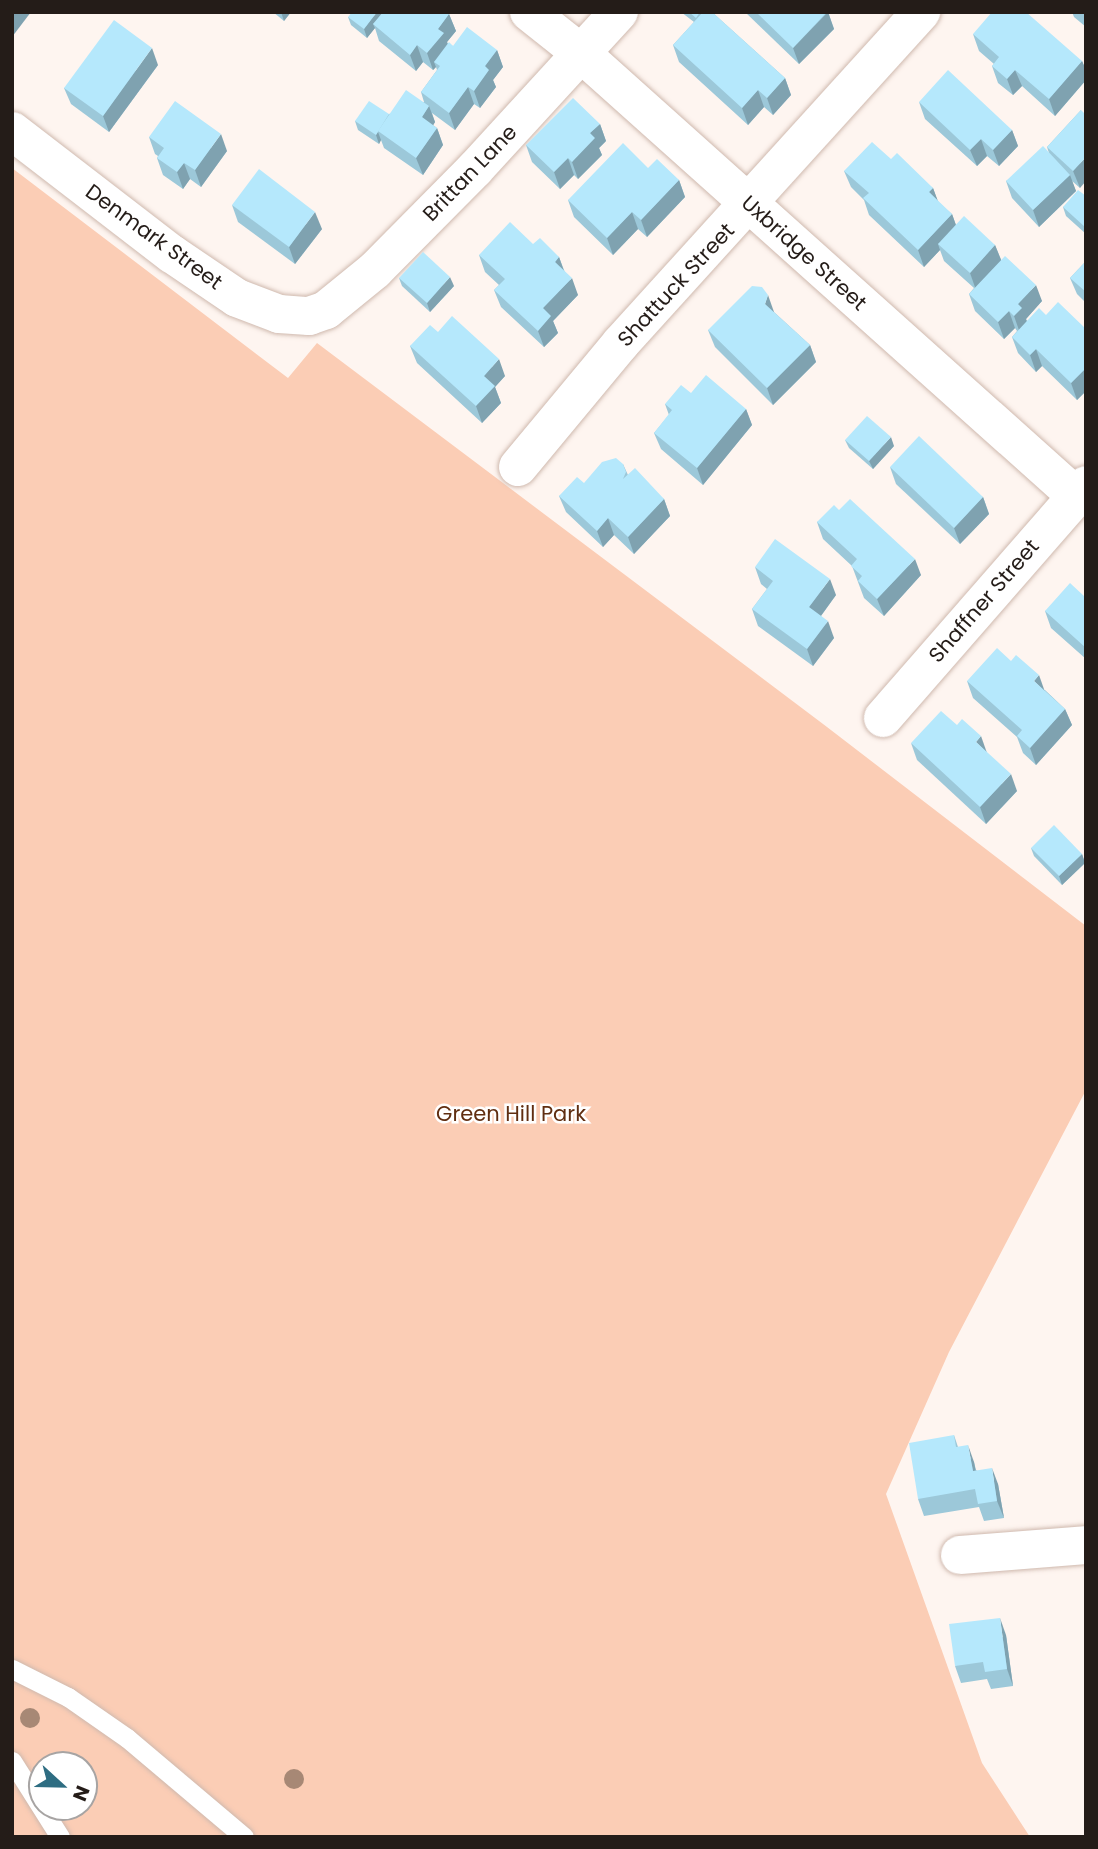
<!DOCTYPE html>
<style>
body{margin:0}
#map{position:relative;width:1098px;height:1849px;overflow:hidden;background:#fef5f0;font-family:Poppins,sans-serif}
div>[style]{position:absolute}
.green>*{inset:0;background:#fbcdb5}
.roads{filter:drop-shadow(0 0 2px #cfb9ae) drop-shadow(0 0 2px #cfb9ae)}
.lane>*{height:19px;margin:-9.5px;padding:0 9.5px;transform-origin:9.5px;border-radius:9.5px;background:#fff}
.street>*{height:38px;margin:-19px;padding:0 19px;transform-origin:19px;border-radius:19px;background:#fff}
.trees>*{width:20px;height:20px;margin:-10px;border-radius:50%;background:#a78875}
.wall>*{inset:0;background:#9cc8d9}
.shaded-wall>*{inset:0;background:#7fa2b0}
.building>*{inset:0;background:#b5e8fc}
span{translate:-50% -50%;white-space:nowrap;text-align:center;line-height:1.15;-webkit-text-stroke:5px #fff;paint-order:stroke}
.street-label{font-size:21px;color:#241c18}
.park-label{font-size:21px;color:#602e11}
.frame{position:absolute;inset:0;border:14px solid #241c18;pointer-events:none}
.north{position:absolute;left:28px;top:1751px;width:70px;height:70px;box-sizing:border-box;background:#fff;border:2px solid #a7a4a3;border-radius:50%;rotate:112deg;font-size:19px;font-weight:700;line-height:28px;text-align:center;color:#241c18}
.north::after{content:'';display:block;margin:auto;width:24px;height:32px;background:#2e6d82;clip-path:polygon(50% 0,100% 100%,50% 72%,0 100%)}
</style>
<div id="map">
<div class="green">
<i style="clip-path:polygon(evenodd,12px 168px,288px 378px,317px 343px,827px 727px,1086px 926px,1086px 1090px,949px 1352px,886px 1494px,982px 1763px,1030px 1837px,12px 1837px,12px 168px,42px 1765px,84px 1765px,84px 1807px,42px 1807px,42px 1765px)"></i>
</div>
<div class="roads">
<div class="lane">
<i style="left:12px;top:1669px;width:63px;rotate:26.6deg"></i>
<i style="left:68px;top:1697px;width:72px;rotate:34.8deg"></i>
<i style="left:127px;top:1738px;width:153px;rotate:40.2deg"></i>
<i style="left:12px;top:1761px;width:90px;rotate:57.7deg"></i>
</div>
<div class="street">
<i style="left:529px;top:12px;width:68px;rotate:38.4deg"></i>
<i style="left:582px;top:54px;width:663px;rotate:41.82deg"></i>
<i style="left:12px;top:131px;width:202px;rotate:37.6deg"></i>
<i style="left:172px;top:254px;width:78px;rotate:34.1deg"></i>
<i style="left:237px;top:298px;width:45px;rotate:20.9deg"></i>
<i style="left:279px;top:314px;width:30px;rotate:4deg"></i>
<i style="left:309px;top:316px;width:18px;rotate:-19deg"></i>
<i style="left:326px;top:310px;width:63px;rotate:-39.2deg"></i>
<i style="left:375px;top:270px;width:142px;rotate:-45.3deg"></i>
<i style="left:475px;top:169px;width:213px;rotate:-47.5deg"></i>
<i style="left:518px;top:467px;width:161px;rotate:-50.3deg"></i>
<i style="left:621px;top:343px;width:447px;rotate:-47.8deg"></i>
<i style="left:883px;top:718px;width:309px;rotate:-48.9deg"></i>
<i style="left:960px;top:1555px;width:126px;rotate:-4.5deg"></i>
</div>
</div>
<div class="trees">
<i style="left:30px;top:1718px"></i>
<i style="left:294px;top:1779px"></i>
</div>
<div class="wall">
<i style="clip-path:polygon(273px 12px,291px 12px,284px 21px)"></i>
<i style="clip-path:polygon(681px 12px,712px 12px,785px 78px,791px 95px,773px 115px,764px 107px,748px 125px,679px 62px,673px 45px,694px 22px)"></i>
<i style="clip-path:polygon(745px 12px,828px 12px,834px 29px,799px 64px)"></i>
<i style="clip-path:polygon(1072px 12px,1086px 12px,1086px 27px,1074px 17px)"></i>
<i style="clip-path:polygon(449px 14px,456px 31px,447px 42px,448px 44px,453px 46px,497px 50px,503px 67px,493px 80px,496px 87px,480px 108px,474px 104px,455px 130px,432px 113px,435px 122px,433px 125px,437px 128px,443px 145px,423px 175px,384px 148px,381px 140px,379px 144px,358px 130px,355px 121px,389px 114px,424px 102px,421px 92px,437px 70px,436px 67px,433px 70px,423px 62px,416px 71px,379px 41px,375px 28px,367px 38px,351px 25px,348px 17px)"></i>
<i style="clip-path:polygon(973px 34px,1082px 61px,1086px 70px,1086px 80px,1055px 116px,1022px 86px,1013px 95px,998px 83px,992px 66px,994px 64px,979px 51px)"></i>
<i style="clip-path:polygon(158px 65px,109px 132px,71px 104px,64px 88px)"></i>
<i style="clip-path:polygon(919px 102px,1012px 130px,1018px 146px,999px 166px,987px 156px,977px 166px,925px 119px)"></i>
<i style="clip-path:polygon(1081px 110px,1080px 188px,1072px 181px,1076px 191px,1039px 227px,1012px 198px,1006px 181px,1049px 153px,1047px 147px)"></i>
<i style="clip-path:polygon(600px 124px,606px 141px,599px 148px,602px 155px,578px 179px,574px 175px,560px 189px,532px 162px,526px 145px)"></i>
<i style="clip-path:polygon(149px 137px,227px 151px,201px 187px,190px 179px,183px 189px,163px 175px,157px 158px,158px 156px,155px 154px)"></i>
<i style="clip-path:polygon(891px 159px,933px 188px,938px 202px,952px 214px,956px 225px,995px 245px,1001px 260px,1042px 301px,1026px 319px,1027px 321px,1046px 315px,1086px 329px,1086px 391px,1077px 400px,1042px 366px,1036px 372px,1018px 353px,1012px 337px,1017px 331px,1015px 328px,1004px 339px,975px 311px,969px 294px,974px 288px,944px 261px,940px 250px,924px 267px,869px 215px,864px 200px,851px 187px,844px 171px)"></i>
<i style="clip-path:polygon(648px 168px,679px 180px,685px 197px,647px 237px,638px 229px,613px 255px,574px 217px,568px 200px)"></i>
<i style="clip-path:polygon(1086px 196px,1086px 234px,1066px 216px,1063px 207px)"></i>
<i style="clip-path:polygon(232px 205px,322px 229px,295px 264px,238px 222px)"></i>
<i style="clip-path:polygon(533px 244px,559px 257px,564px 270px,578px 295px,553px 321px,558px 333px,544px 347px,501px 307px,494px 290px,499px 285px,485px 272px,479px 255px)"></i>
<i style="clip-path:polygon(1086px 261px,1086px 303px,1077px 294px,1070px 278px)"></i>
<i style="clip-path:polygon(399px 278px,454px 286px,430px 312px,402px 286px)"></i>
<i style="clip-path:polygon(774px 312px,810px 345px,816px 362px,773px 405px,715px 347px,708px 330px)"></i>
<i style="clip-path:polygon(438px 332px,505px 376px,495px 387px,501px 403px,482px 423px,417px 363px,410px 346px)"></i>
<i style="clip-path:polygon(665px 404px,746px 409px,752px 425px,703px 485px,661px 449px,654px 433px,669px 415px)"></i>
<i style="clip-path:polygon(845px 440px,894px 446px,873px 469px,849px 448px)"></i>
<i style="clip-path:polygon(623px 464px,628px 475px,664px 499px,670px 516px,634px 554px,614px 535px,603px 547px,566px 512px,559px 496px)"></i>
<i style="clip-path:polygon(890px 467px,983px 497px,989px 514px,960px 544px,896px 484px)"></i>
<i style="clip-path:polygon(839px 510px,921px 575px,884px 616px,864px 598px,852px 566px,823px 539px,817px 522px)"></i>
<i style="clip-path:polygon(755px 567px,836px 595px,821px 616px,834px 638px,813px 666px,758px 626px,752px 609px,767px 589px,761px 584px)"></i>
<i style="clip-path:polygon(1086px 594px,1086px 659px,1051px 628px,1045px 611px,1084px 596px)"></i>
<i style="clip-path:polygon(967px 681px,1045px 690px,1065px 709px,1072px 725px,1036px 765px,1023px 753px,1017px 737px,973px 698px)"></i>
<i style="clip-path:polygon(911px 743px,1017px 791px,986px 824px,917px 760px)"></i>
<i style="clip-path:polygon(1031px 848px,1082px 854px,1085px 863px,1062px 885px,1034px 856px)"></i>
<i style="clip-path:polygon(954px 1435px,958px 1447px,974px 1462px,976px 1470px,998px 1484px,1004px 1518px,984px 1521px,979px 1507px,924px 1516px,918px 1499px)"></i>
<i style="clip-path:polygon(1006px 1635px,1013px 1686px,991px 1689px,987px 1679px,961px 1683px,955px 1666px)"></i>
</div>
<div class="shaded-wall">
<i style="clip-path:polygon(12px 12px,31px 12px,12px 37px)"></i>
<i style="clip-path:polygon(281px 12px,291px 12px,284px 21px)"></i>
<i style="clip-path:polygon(377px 12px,387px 12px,373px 24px,375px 28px,367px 38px,364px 29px)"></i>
<i style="clip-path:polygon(828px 12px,834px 29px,799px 64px,793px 48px)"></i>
<i style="clip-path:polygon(449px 14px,456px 31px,447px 42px,450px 50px,434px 62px,436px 67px,433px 70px,427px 53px,438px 29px)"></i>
<i style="clip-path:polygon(417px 45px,423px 62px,416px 71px,410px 55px)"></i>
<i style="clip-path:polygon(152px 48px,158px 65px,109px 132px,103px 116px)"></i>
<i style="clip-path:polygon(497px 50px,503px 67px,493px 80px,496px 87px,480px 108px,474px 91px,485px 66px)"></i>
<i style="clip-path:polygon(1082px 61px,1086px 70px,1086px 80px,1055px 116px,1049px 99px)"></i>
<i style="clip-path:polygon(1015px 70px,1022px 86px,1013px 95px,1007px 79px)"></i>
<i style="clip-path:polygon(785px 78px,791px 95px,773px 115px,767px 98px)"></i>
<i style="clip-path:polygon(468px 87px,474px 104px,455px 130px,449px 113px)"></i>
<i style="clip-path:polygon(758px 90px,764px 107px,748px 125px,742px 108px)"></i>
<i style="clip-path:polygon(429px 106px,435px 122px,428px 134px,422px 117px)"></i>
<i style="clip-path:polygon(600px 124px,606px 141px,599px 148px,602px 155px,578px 179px,572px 162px,590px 133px)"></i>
<i style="clip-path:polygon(437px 128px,443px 145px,423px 175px,416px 158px)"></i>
<i style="clip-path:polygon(1012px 130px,1018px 146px,999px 166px,993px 150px)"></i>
<i style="clip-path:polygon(378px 132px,381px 140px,379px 144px,376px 135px)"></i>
<i style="clip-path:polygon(221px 134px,227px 151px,201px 187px,195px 170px)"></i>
<i style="clip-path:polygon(981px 139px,987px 156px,977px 166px,970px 150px)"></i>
<i style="clip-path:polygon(1086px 157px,1086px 181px,1080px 188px,1073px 171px)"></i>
<i style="clip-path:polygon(568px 158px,574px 175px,560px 189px,554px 172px)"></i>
<i style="clip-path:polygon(184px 163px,190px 179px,183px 189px,177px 172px)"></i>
<i style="clip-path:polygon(1070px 175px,1076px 191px,1039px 227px,1033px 210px)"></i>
<i style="clip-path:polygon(679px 180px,685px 197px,647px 237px,641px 220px)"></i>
<i style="clip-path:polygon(933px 188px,939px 204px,929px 192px)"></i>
<i style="clip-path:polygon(315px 212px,322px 229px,295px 264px,289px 247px)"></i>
<i style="clip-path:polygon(632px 212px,638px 229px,613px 255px,607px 238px)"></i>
<i style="clip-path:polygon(952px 214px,958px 231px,938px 244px,940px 250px,924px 267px,918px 250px)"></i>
<i style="clip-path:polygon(995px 245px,1002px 262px,976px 290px,970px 273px)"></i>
<i style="clip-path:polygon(559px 257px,565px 274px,555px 262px)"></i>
<i style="clip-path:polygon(450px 277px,454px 286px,430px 312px,427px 303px)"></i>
<i style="clip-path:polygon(572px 278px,578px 295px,553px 321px,558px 333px,544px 347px,538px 331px,543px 308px)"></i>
<i style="clip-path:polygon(1036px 285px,1042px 301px,1026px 319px,1028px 325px,1020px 333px,1014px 316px,1018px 304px)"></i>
<i style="clip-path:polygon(768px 295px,774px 312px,771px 321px,765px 304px)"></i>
<i style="clip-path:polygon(1009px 311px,1015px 328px,1004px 339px,998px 322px)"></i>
<i style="clip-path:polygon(810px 345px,816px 362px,773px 405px,767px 388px)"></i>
<i style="clip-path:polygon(1036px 349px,1042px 366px,1036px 372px,1030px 355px)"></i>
<i style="clip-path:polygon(499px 359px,505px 376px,495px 387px,501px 403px,482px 423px,476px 406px,484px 376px)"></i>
<i style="clip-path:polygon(1086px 368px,1086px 391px,1077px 400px,1071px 383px)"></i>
<i style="clip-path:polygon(746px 409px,752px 425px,703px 485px,697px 468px)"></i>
<i style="clip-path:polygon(891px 437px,894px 446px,873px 469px,869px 461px)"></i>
<i style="clip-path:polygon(983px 497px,989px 514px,960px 544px,954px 528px)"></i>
<i style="clip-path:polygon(664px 499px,670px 516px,634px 554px,628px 537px)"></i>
<i style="clip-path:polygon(608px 518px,614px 535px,603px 547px,597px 531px)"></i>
<i style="clip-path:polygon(915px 559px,921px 575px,884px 616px,877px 599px)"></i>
<i style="clip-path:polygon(830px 579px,836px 595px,815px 624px,809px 607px)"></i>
<i style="clip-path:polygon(828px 621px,834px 638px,813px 666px,807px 649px)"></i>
<i style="clip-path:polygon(1039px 675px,1045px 692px,1034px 681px)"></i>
<i style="clip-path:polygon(1065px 709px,1072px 725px,1036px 765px,1030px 748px)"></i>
<i style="clip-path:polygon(981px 736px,987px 753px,976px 742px)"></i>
<i style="clip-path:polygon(1011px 774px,1017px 791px,986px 824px,980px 807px)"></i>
<i style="clip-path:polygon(1082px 854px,1085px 863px,1062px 885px,1059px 876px)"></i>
<i style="clip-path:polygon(968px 1445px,974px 1462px,979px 1488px,973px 1471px)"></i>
<i style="clip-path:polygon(992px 1468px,998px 1484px,1004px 1518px,997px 1501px)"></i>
<i style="clip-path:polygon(1000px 1618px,1006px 1635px,1013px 1686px,1007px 1669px)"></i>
</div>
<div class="building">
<i style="clip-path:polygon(352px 12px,377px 12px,364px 29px,348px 17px)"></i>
<i style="clip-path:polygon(383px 12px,447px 12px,449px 14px,438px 29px,444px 33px,427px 53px,417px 45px,410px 55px,373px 24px)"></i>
<i style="clip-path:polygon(689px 12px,700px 12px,696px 18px)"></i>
<i style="clip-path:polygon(703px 12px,712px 12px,785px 78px,767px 98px,758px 90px,742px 108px,673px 45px)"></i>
<i style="clip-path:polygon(756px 12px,827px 12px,793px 48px)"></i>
<i style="clip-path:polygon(992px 12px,1026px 12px,1082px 61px,1049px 99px,1015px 70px,1007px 79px,992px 66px,999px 57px,973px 34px)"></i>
<i style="clip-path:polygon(114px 20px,152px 48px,103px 116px,64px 88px)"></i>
<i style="clip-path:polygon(467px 27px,497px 50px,485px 66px,489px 70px,474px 91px,468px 87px,449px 113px,421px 92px,440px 66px,434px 62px,449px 42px,453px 46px)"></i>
<i style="clip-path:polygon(948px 70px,1012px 130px,993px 150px,981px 139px,970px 150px,919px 102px)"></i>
<i style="clip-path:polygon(406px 90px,429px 106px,422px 117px,437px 128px,416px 158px,378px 131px)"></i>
<i style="clip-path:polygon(573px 98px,600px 124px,590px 133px,595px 138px,572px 162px,568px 158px,554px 172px,526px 145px)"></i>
<i style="clip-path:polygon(175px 101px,221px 134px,195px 170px,184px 163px,177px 172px,157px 158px,164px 148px,149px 137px)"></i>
<i style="clip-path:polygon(369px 101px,389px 114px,376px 135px,355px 121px)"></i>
<i style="clip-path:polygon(1081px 110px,1086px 115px,1086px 157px,1073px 171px,1047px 147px)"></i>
<i style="clip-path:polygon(872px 142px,891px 159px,897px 153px,933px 188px,929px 192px,952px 214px,918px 250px,863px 198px,869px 193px,844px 171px)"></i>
<i style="clip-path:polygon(623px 143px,648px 168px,657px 159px,679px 180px,641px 220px,632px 212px,607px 238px,568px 200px)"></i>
<i style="clip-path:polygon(1043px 146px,1070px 175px,1033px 210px,1006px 181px)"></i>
<i style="clip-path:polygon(259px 169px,315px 212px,289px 247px,232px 205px)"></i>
<i style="clip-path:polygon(1078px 190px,1086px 196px,1085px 227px,1063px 207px)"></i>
<i style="clip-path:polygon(964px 216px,995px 245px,970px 273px,938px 244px)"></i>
<i style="clip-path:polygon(510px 222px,533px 244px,540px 238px,559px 257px,555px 262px,572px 278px,543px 308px,551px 316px,538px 331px,494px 290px,505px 279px,479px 255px)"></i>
<i style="clip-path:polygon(423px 252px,450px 277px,427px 303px,399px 278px)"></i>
<i style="clip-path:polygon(1005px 256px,1036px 285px,1018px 304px,1022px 308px,1014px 316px,1009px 311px,998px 322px,969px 294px)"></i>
<i style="clip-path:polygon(1086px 261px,1086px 292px,1070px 278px)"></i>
<i style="clip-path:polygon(752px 286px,762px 287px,768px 295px,765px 304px,810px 345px,767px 388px,708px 330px)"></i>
<i style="clip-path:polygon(1058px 302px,1086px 329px,1086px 368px,1071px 383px,1036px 349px,1030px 355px,1012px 337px,1039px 308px,1046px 315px)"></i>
<i style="clip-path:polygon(452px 316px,499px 359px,484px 376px,495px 386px,476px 406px,410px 346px,430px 325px,438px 332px)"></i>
<i style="clip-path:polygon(706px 375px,746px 409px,697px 468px,654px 433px,672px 410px,665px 404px,681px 385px,691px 393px)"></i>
<i style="clip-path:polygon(867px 416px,891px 437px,869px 461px,845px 440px)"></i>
<i style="clip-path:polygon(919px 436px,983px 497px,954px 528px,890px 467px)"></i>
<i style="clip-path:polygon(616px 458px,623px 464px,626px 472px,623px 479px,635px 468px,664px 499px,628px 537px,608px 518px,597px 531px,559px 496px,577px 477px,584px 483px,602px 462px)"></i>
<i style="clip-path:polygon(850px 499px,915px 559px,877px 599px,858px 581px,862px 576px,851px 566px,857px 559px,817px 522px,834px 505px,839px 510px)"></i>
<i style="clip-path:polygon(775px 539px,830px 579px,809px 607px,828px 621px,807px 649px,752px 609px,773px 581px,755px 567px)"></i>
<i style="clip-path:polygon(1070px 583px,1084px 596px,1086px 594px,1086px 648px,1045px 611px)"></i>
<i style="clip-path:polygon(997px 648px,1011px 661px,1016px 655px,1039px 675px,1034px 681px,1065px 709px,1030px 748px,1017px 736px,1022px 730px,967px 681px)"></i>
<i style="clip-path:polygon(941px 711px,957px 725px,962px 719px,981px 736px,976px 742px,1011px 774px,980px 807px,911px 743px)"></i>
<i style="clip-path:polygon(1054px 825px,1082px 854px,1059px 876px,1031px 848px)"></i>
<i style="clip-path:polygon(954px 1435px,956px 1447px,968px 1445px,973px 1471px,992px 1468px,997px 1501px,978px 1504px,975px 1489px,918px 1499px,909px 1443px)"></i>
<i style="clip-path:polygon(1000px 1618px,1007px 1669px,985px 1672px,983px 1662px,955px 1666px,949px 1624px)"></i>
</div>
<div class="street-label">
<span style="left:470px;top:173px;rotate:-46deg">Brittan Lane</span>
<span style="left:154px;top:237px;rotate:36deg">Denmark Street</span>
<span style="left:804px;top:253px;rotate:42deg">Uxbridge Street</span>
<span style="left:676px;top:285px;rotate:-47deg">Shattuck Street</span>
<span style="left:984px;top:601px;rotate:-49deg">Shaffner Street</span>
</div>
<div class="park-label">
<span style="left:511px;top:1114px">Green Hill Park</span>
</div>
<div class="frame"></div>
<div class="north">N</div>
</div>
